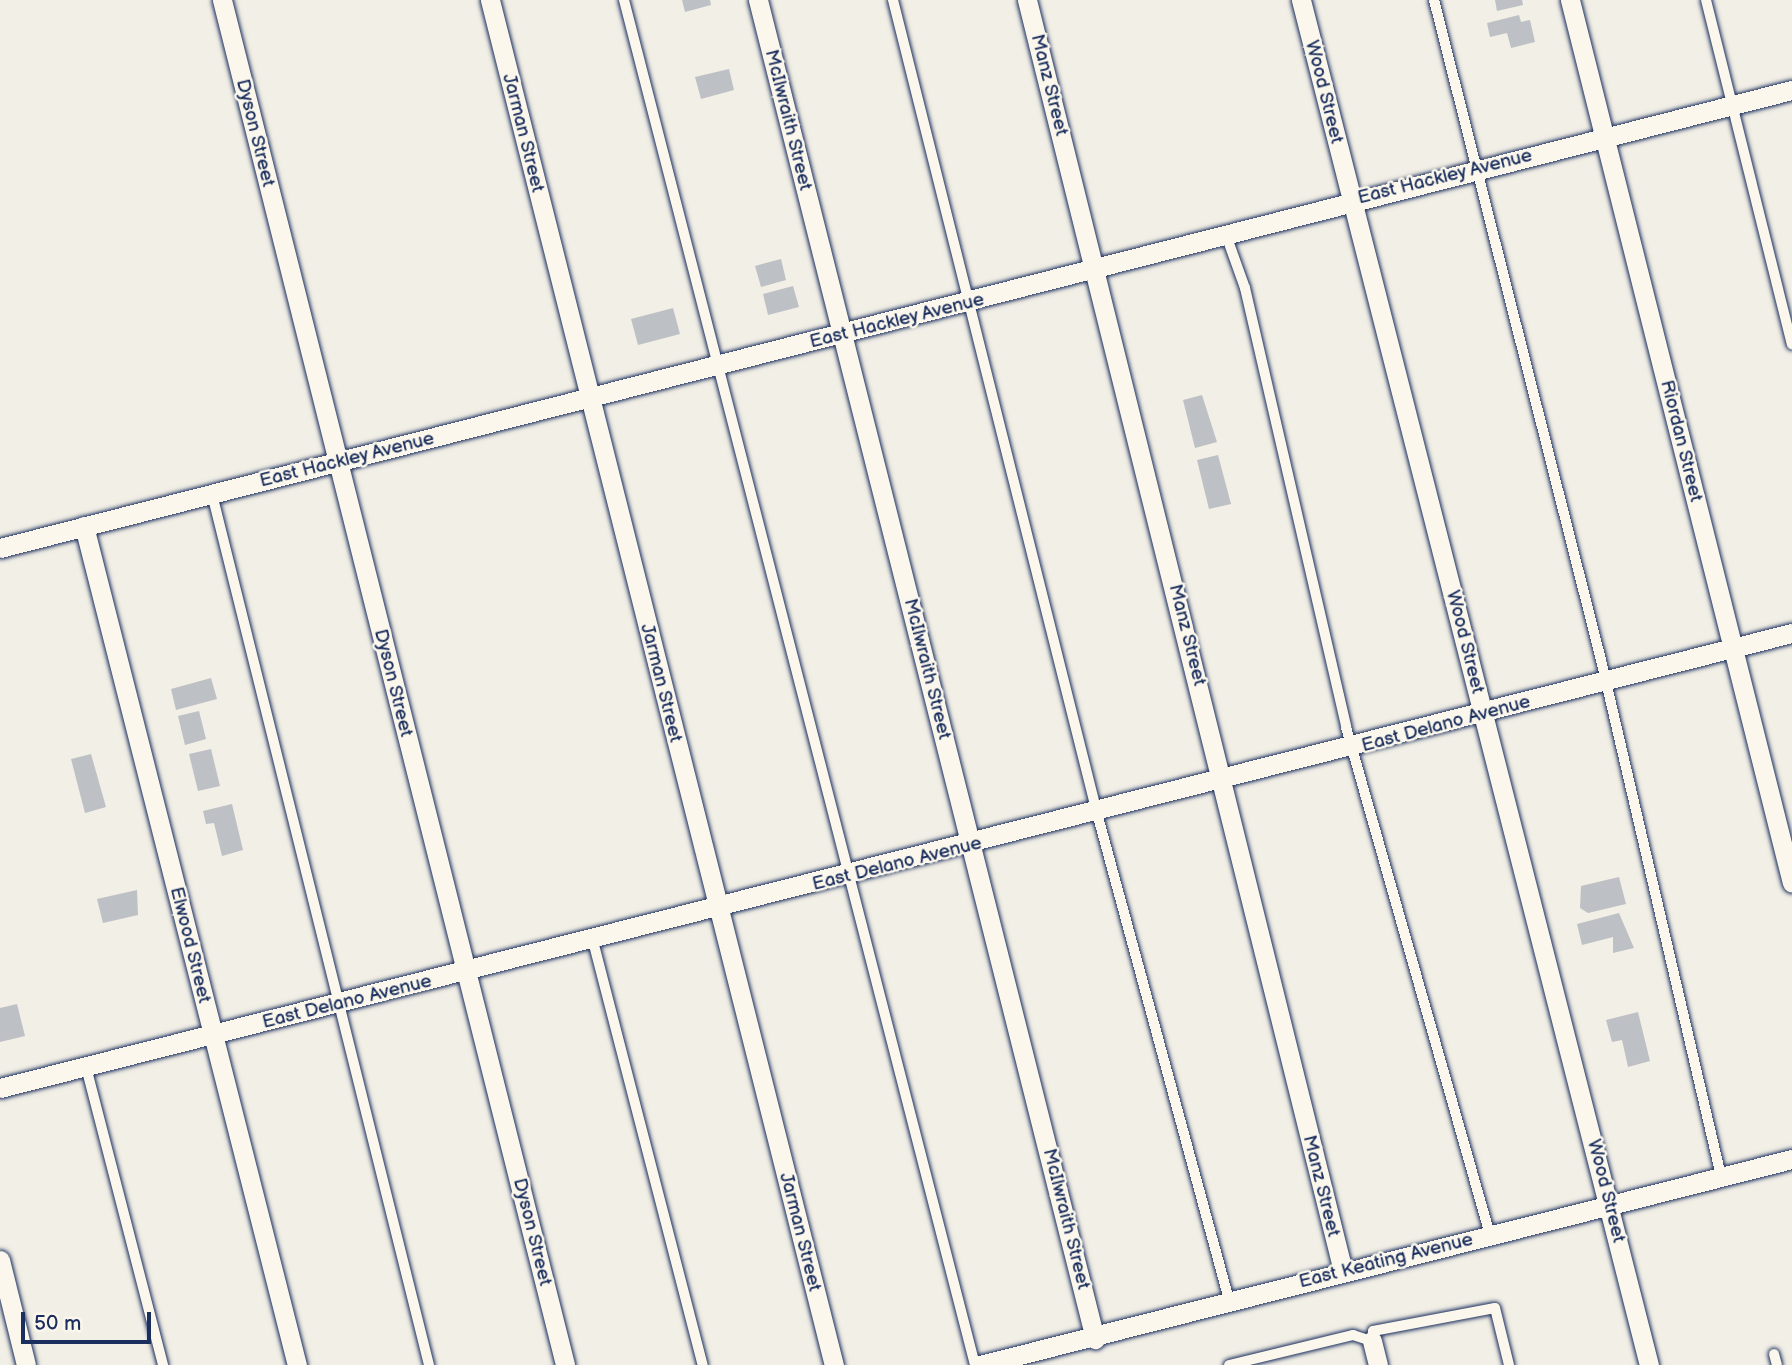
<!DOCTYPE html>
<style>
body{margin:0}
#map{position:relative;width:1792px;height:1365px;overflow:hidden;background:#f2efe6;font-family:"Balsamiq Sans",sans-serif}
div>[style]{position:absolute}
.building>*{inset:0;background:#bdc0c4}
.roads{filter:drop-shadow(0 0 2px #1b2f5e) drop-shadow(0 0 2px #1b2f5e)}
.lane>*{height:10px;margin:-5px;padding:0 5px;transform-origin:5px;border-radius:5px;background:#fbf7ec}
.street>*{height:19px;margin:-9.5px;padding:0 9.5px;transform-origin:9.5px;border-radius:9.5px;background:#fbf7ec}
span{translate:-50% -50%;white-space:nowrap;text-align:center;line-height:1.15;-webkit-text-stroke:5px #fbf7ec;paint-order:stroke}
.street-label{font-size:19px;color:#1b2f5e}
.scale{position:absolute;left:21px;top:1312px;width:130px;height:32px;box-sizing:border-box;border:4px solid #1b2f5e;border-top:0;padding-left:9px;font-size:21px;line-height:24px;white-space:nowrap;color:#1b2f5e;-webkit-text-stroke:5px #fbf7ec;paint-order:stroke}
</style>
<div id="map">
<div class="building">
<i style="clip-path:polygon(682px 0,710px 0,711px 5px,685px 12px)"></i>
<i style="clip-path:polygon(1495px 0,1522px 0,1523px 5px,1497px 11px)"></i>
<i style="clip-path:polygon(1519px 15px,1521px 22px,1530px 20px,1535px 42px,1511px 48px,1507px 33px,1490px 37px,1487px 23px)"></i>
<i style="clip-path:polygon(729px 69px,734px 90px,701px 99px,695px 77px)"></i>
<i style="clip-path:polygon(781px 259px,786px 280px,761px 287px,755px 266px)"></i>
<i style="clip-path:polygon(793px 286px,799px 307px,768px 315px,763px 294px)"></i>
<i style="clip-path:polygon(673px 308px,680px 334px,638px 345px,631px 319px)"></i>
<i style="clip-path:polygon(1202px 395px,1217px 442px,1195px 448px,1183px 400px)"></i>
<i style="clip-path:polygon(1218px 455px,1231px 504px,1209px 509px,1197px 460px)"></i>
<i style="clip-path:polygon(211px 678px,217px 699px,176px 710px,171px 689px)"></i>
<i style="clip-path:polygon(199px 711px,206px 739px,185px 745px,178px 716px)"></i>
<i style="clip-path:polygon(211px 749px,220px 786px,198px 791px,189px 754px)"></i>
<i style="clip-path:polygon(91px 754px,106px 807px,85px 813px,71px 759px)"></i>
<i style="clip-path:polygon(232px 804px,243px 850px,222px 856px,214px 823px,206px 824px,203px 811px)"></i>
<i style="clip-path:polygon(1619px 877px,1626px 904px,1588px 913px,1580px 908px,1581px 886px)"></i>
<i style="clip-path:polygon(137px 890px,138px 915px,103px 923px,97px 899px)"></i>
<i style="clip-path:polygon(1619px 913px,1634px 948px,1613px 953px,1613px 937px,1582px 945px,1577px 924px)"></i>
<i style="clip-path:polygon(17px 1004px,25px 1036px,0 1042px,0 1008px)"></i>
<i style="clip-path:polygon(1638px 1012px,1650px 1061px,1628px 1067px,1622px 1040px,1612px 1042px,1606px 1020px)"></i>
</div>
<div class="roads">
<div class="lane">
<i style="left:624px;top:0;width:1409px;rotate:75.58deg"></i>
<i style="left:893px;top:0;width:838px;rotate:75.91deg"></i>
<i style="left:1097px;top:813px;width:505px;rotate:74.83deg"></i>
<i style="left:1434px;top:0;width:681px;rotate:75.8deg"></i>
<i style="left:1601px;top:660px;width:530px;rotate:76.91deg"></i>
<i style="left:1706px;top:0;width:355px;rotate:76deg"></i>
<i style="left:1226px;top:235px;width:56px;rotate:70.3deg"></i>
<i style="left:1245px;top:288px;width:450px;rotate:77deg"></i>
<i style="left:1346px;top:727px;width:528px;rotate:74.17deg"></i>
<i style="left:212px;top:494px;width:898px;rotate:76.01deg"></i>
<i style="left:593px;top:941px;width:438px;rotate:75.5deg"></i>
<i style="left:86px;top:1067px;width:308px;rotate:75.5deg"></i>
<i style="left:1774px;top:1354px;width:11px;rotate:75deg"></i>
<i style="left:1229px;top:1365px;width:128px;rotate:-13.6deg"></i>
<i style="left:1353px;top:1335px;width:20px;rotate:18deg"></i>
<i style="left:1372px;top:1341px;width:10px;rotate:-84deg"></i>
<i style="left:1373px;top:1331px;width:124px;rotate:-10.7deg"></i>
<i style="left:1495px;top:1308px;width:59px;rotate:76.2deg"></i>
</div>
<div class="street">
<i style="left:222px;top:0;width:1407px;rotate:75.89deg"></i>
<i style="left:490px;top:0;width:1408px;rotate:75.86deg"></i>
<i style="left:758px;top:0;width:1381px;rotate:75.87deg"></i>
<i style="left:1027px;top:0;width:1310px;rotate:76.04deg"></i>
<i style="left:1301px;top:0;width:1409px;rotate:75.7deg"></i>
<i style="left:1570px;top:0;width:910px;rotate:75.89deg"></i>
<i style="left:84px;top:526px;width:866px;rotate:75.76deg"></i>
<i style="left:0;top:548px;width:1850px;rotate:-14.34deg"></i>
<i style="left:0;top:1088px;width:1849px;rotate:-14.25deg"></i>
<i style="left:0;top:1260px;width:108px;rotate:76.1deg"></i>
<i style="left:1372px;top:1341px;width:25px;rotate:76deg"></i>
<i style="left:980px;top:1365px;width:838px;rotate:-14.24deg"></i>
</div>
</div>
<div class="street-label">
<span style="left:1049px;top:85px;rotate:76deg">Manz Street</span>
<span style="left:1324px;top:92px;rotate:76deg">Wood Street</span>
<span style="left:788px;top:120px;rotate:76deg">McIlwraith Street</span>
<span style="left:255px;top:133px;rotate:76deg">Dyson Street</span>
<span style="left:523px;top:133px;rotate:76deg">Jarman Street</span>
<span style="left:1445px;top:177px;rotate:-14deg">East Hackley Avenue</span>
<span style="left:897px;top:321px;rotate:-14deg">East Hackley Avenue</span>
<span style="left:1681px;top:441px;rotate:76deg">Riordan Street</span>
<span style="left:347px;top:460px;rotate:-14deg">East Hackley Avenue</span>
<span style="left:1187px;top:635px;rotate:76deg">Manz Street</span>
<span style="left:1465px;top:642px;rotate:76deg">Wood Street</span>
<span style="left:927px;top:669px;rotate:76deg">McIlwraith Street</span>
<span style="left:393px;top:683px;rotate:76deg">Dyson Street</span>
<span style="left:661px;top:683px;rotate:76deg">Jarman Street</span>
<span style="left:1446px;top:724px;rotate:-15deg">East Delano Avenue</span>
<span style="left:897px;top:864px;rotate:-14deg">East Delano Avenue</span>
<span style="left:190px;top:945px;rotate:76deg">Elwood Street</span>
<span style="left:347px;top:1002px;rotate:-14deg">East Delano Avenue</span>
<span style="left:1321px;top:1186px;rotate:76deg">Manz Street</span>
<span style="left:1606px;top:1191px;rotate:76deg">Wood Street</span>
<span style="left:1066px;top:1219px;rotate:76deg">McIlwraith Street</span>
<span style="left:532px;top:1232px;rotate:76deg">Dyson Street</span>
<span style="left:800px;top:1232px;rotate:76deg">Jarman Street</span>
<span style="left:1386px;top:1261px;rotate:-14deg">East Keating Avenue</span>
</div>
<div class="scale">50 m</div>
</div>
